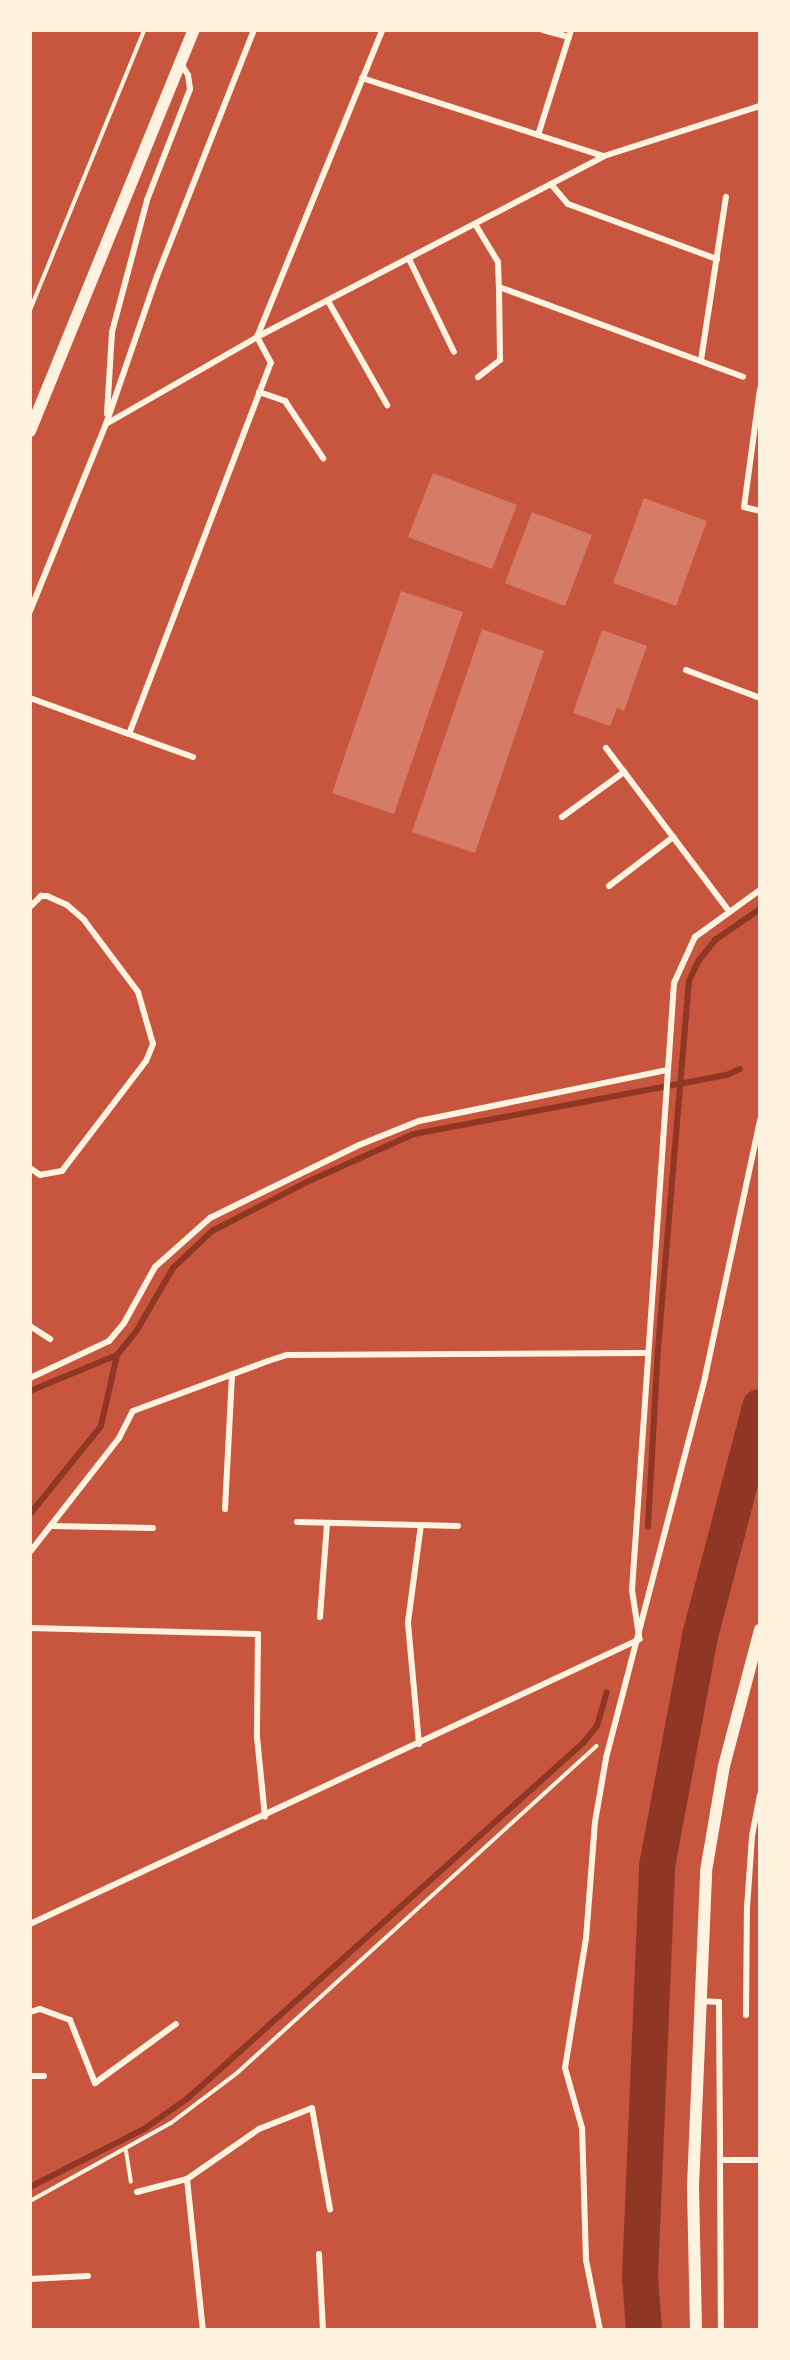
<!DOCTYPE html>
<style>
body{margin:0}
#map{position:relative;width:790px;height:2360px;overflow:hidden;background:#c8553d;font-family:Lora,serif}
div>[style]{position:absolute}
.stream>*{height:6px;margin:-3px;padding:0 3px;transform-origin:3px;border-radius:3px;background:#8f3625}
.river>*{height:36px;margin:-18px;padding:0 18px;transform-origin:18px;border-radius:18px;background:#8f3625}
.building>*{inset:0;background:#d67c66}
.path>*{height:4px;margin:-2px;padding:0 2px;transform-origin:2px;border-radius:2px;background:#fff3e0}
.minor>*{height:6px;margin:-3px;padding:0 3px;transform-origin:3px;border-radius:3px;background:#fff3e0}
.secondary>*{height:12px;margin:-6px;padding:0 6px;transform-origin:6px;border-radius:6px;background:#fff3e0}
span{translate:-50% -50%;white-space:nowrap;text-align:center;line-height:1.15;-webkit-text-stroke:6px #fff3e0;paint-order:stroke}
.frame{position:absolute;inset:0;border:32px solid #fff3e0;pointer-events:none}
</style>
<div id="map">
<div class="stream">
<i style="left:30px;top:1391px;width:94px;rotate:-22.5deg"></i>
<i style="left:117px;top:1355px;width:32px;rotate:-51deg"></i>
<i style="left:137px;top:1330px;width:72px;rotate:-59.9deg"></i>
<i style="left:173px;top:1268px;width:54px;rotate:-43.5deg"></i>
<i style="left:212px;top:1231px;width:107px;rotate:-27.3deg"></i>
<i style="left:307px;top:1182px;width:117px;rotate:-24.2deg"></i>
<i style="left:414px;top:1134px;width:319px;rotate:-10.7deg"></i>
<i style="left:727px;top:1075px;width:14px;rotate:-25deg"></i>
<i style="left:30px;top:1514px;width:113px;rotate:-51.1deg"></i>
<i style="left:101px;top:1426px;width:73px;rotate:-77.3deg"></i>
<i style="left:648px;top:1526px;width:177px;rotate:-86.8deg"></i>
<i style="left:658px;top:1349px;width:369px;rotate:-85.2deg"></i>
<i style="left:689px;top:981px;width:23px;rotate:-65deg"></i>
<i style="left:699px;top:960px;width:26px;rotate:-51deg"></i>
<i style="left:715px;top:940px;width:55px;rotate:-34.6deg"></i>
<i style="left:30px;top:2187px;width:128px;rotate:-27deg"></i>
<i style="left:144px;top:2129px;width:54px;rotate:-35.2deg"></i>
<i style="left:188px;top:2098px;width:531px;rotate:-41.95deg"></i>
<i style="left:583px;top:1743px;width:22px;rotate:-51deg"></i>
<i style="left:597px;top:1726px;width:35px;rotate:-74deg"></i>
</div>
<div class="river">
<i style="left:644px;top:2330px;width:53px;rotate:-94.3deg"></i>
<i style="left:640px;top:2277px;width:411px;rotate:-87.6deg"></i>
<i style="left:657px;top:1866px;width:234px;rotate:-79.4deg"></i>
<i style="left:700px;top:1636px;width:237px;rotate:-75.3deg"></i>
</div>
<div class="building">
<i style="clip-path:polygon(433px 473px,517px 505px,492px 569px,408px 537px)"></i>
<i style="clip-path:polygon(644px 498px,707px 521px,676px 606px,613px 583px)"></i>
<i style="clip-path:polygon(532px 512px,592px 535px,565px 606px,505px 583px)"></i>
<i style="clip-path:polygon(401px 591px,463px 612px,394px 814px,332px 793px)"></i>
<i style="clip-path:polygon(482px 629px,544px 651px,475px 853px,412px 832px)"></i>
<i style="clip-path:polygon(602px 630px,647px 646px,624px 711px,617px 708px,610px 726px,573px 713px)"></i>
</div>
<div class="path">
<i style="left:30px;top:310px;width:302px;rotate:-67.8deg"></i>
<i style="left:126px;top:2151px;width:31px;rotate:81deg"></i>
<i style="left:30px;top:2201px;width:161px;rotate:-29deg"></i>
<i style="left:171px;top:2123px;width:83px;rotate:-37.1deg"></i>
<i style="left:237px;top:2073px;width:486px;rotate:-42.3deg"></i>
</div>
<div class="minor">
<i style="left:543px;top:30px;width:27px;rotate:15deg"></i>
<i style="left:571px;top:30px;width:110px;rotate:107.4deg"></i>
<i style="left:538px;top:135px;width:68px;rotate:17.9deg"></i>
<i style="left:362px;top:78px;width:185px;rotate:17.9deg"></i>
<i style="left:551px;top:184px;width:26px;rotate:50deg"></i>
<i style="left:568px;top:204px;width:159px;rotate:20.3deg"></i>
<i style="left:475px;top:224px;width:44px;rotate:58.8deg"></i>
<i style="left:498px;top:262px;width:25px;rotate:88deg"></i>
<i style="left:499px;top:287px;width:73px;rotate:89.2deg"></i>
<i style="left:500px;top:360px;width:28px;rotate:142deg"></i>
<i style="left:409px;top:259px;width:103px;rotate:64.2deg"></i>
<i style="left:499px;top:287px;width:260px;rotate:20.2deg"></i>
<i style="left:328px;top:301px;width:120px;rotate:60.4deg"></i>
<i style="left:701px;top:360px;width:165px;rotate:-81.3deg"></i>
<i style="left:760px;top:389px;width:119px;rotate:97.7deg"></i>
<i style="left:744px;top:507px;width:16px;rotate:14deg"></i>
<i style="left:259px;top:392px;width:28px;rotate:19deg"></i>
<i style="left:285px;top:401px;width:69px;rotate:56.3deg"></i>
<i style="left:107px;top:414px;width:82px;rotate:-86.5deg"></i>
<i style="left:112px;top:332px;width:137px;rotate:-75.1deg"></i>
<i style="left:147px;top:200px;width:119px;rotate:-68.8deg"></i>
<i style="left:190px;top:89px;width:14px;rotate:-98deg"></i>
<i style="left:188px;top:75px;width:13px;rotate:-122deg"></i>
<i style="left:106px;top:424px;width:174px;rotate:-29.9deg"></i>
<i style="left:257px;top:337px;width:391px;rotate:-27.5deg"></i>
<i style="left:604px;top:156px;width:164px;rotate:-17.8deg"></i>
<i style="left:30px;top:611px;width:202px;rotate:-67.9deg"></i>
<i style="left:106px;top:424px;width:157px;rotate:-71deg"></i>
<i style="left:157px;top:276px;width:264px;rotate:-68.5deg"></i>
<i style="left:686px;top:670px;width:79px;rotate:20.7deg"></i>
<i style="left:30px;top:698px;width:105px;rotate:20deg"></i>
<i style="left:129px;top:734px;width:397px;rotate:-69.1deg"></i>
<i style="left:271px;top:363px;width:30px;rotate:-118deg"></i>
<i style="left:257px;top:337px;width:331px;rotate:-67.8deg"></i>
<i style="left:129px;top:734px;width:68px;rotate:19.8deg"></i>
<i style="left:606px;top:748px;width:204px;rotate:53deg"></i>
<i style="left:562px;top:817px;width:77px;rotate:-36deg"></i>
<i style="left:609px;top:886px;width:81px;rotate:-37.4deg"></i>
<i style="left:30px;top:907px;width:16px;rotate:-45deg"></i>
<i style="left:41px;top:896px;width:6px"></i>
<i style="left:47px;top:896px;width:22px;rotate:24deg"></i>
<i style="left:67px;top:905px;width:23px;rotate:41deg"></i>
<i style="left:84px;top:920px;width:90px;rotate:53.1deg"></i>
<i style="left:138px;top:992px;width:54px;rotate:73.9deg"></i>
<i style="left:153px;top:1044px;width:18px;rotate:112deg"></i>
<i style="left:146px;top:1061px;width:138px;rotate:127.4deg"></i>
<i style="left:62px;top:1171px;width:22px;rotate:170deg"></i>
<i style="left:40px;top:1175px;width:12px;rotate:-145deg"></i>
<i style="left:30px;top:1326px;width:24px;rotate:33deg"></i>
<i style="left:30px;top:1378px;width:87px;rotate:-25.1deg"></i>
<i style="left:109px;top:1341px;width:23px;rotate:-50deg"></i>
<i style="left:124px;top:1323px;width:64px;rotate:-61deg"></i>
<i style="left:155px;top:1267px;width:74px;rotate:-41.7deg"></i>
<i style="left:210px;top:1218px;width:166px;rotate:-26.1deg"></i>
<i style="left:359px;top:1145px;width:65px;rotate:-21.8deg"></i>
<i style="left:419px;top:1121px;width:254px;rotate:-11.6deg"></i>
<i style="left:225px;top:1509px;width:135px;rotate:-87deg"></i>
<i style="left:297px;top:1522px;width:161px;rotate:1.4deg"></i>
<i style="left:51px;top:1526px;width:102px;rotate:1.1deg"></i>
<i style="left:30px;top:1552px;width:145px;rotate:-52deg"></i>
<i style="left:119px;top:1438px;width:30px;rotate:-63deg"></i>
<i style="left:133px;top:1411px;width:144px;rotate:-20.3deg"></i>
<i style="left:268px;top:1361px;width:20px;rotate:-18deg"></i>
<i style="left:287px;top:1355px;width:361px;rotate:-0.3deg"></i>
<i style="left:320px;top:1617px;width:94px;rotate:-85.7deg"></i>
<i style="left:30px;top:1628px;width:228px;rotate:1.5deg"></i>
<i style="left:258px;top:1634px;width:103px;rotate:90.6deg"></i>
<i style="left:257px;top:1737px;width:80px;rotate:84.3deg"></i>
<i style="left:639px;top:1636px;width:47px;rotate:-98.7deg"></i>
<i style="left:632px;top:1590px;width:608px;rotate:-86.04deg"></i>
<i style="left:674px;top:983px;width:51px;rotate:-65.5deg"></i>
<i style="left:695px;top:937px;width:80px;rotate:-35.9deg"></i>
<i style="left:419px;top:1744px;width:122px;rotate:-95.2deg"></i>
<i style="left:408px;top:1622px;width:98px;rotate:-82.4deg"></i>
<i style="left:30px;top:1924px;width:673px;rotate:-25.04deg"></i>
<i style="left:701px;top:2001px;width:18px;rotate:3deg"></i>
<i style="left:719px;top:2002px;width:158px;rotate:89.6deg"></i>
<i style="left:720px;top:2160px;width:40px"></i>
<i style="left:30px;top:2012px;width:10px;rotate:-17deg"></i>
<i style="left:40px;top:2009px;width:32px;rotate:20deg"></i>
<i style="left:70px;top:2020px;width:68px;rotate:68.4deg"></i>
<i style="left:95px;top:2083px;width:100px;rotate:-36.1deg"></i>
<i style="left:746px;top:2015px;width:107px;rotate:-89.5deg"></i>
<i style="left:747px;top:1908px;width:72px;rotate:-86deg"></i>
<i style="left:752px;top:1836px;width:42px;rotate:-79deg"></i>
<i style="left:30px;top:2076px;width:14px"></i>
<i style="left:720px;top:2160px;width:170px;rotate:89.7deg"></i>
<i style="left:187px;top:2179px;width:88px;rotate:-34.8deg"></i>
<i style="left:259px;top:2129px;width:57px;rotate:-21.6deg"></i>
<i style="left:312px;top:2108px;width:103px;rotate:79.9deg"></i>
<i style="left:137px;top:2192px;width:52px;rotate:-14.6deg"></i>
<i style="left:187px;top:2179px;width:152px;rotate:84deg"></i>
<i style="left:319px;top:2254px;width:76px;rotate:87deg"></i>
<i style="left:30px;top:2279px;width:58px;rotate:-3deg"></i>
<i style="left:600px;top:2330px;width:71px;rotate:-101.3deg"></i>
<i style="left:586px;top:2260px;width:132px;rotate:-91.7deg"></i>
<i style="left:582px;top:2128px;width:62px;rotate:-105.8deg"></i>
<i style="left:565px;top:2068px;width:131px;rotate:-80.8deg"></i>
<i style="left:586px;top:1939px;width:117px;rotate:-85.6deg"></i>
<i style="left:595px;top:1822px;width:65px;rotate:-80.2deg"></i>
<i style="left:606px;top:1758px;width:394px;rotate:-75.4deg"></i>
<i style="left:705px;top:1377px;width:263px;rotate:-77.9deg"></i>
</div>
<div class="secondary">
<i style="left:30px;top:431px;width:433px;rotate:-67.8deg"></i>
<i style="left:696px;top:2330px;width:144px;rotate:-91.2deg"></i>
<i style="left:693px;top:2186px;width:315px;rotate:-87.6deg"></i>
<i style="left:706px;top:1871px;width:107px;rotate:-80.3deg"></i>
<i style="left:724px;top:1766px;width:141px;rotate:-75.2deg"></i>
</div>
<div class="frame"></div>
</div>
